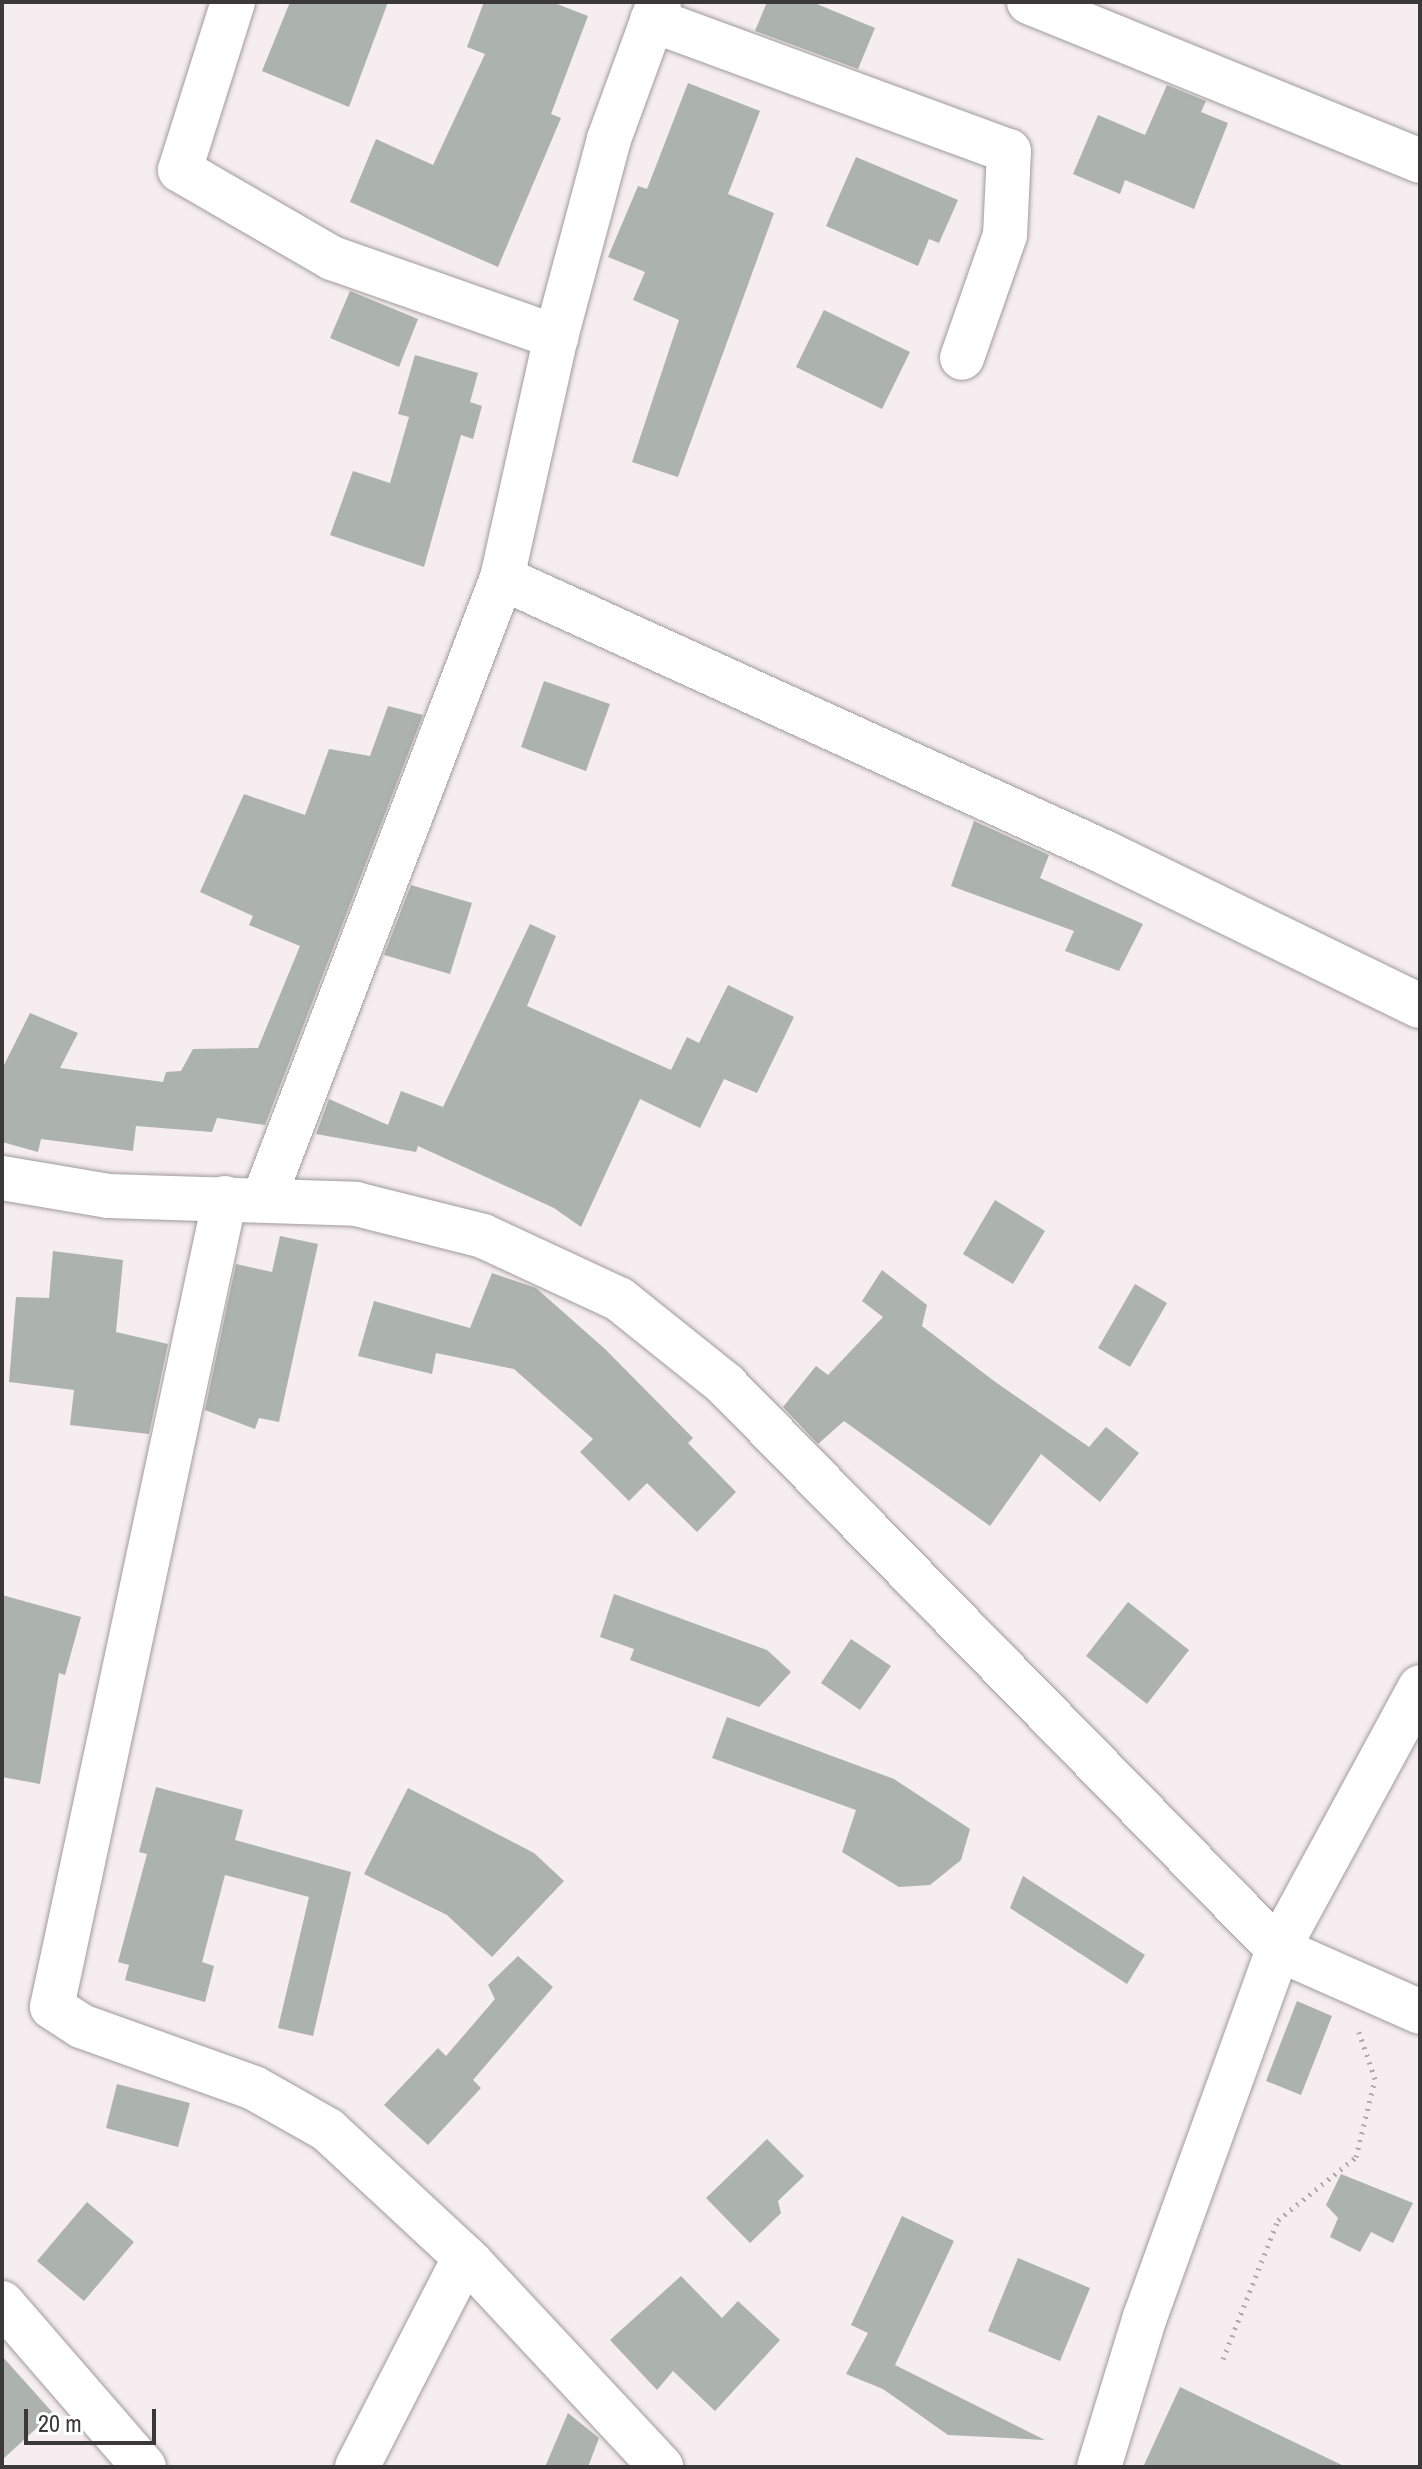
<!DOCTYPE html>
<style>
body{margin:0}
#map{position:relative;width:1422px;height:2469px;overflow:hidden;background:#f5edef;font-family:"Archivo Narrow",sans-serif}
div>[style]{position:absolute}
.building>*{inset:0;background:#acb2ae}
.path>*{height:5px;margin-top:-2.5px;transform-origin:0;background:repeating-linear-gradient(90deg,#b0aaac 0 2px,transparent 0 8px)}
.roads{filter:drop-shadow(0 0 2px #a19b9d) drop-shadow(0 0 2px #a19b9d)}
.minor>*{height:44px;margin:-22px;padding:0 22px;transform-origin:22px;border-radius:22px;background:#fff}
span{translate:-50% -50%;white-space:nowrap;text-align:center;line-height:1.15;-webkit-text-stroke:6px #fff;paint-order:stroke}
.frame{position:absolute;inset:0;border:4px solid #3b3839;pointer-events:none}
.scale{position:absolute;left:24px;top:2409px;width:132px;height:36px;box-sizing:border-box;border:4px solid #3b3839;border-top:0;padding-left:10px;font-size:24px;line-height:28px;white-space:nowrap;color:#3b3839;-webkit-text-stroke:6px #fff;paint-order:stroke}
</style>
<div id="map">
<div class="building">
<i style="clip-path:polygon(290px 2px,388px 2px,349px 107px,262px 71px)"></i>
<i style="clip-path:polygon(484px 2px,552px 2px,588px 16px,551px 114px,561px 118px,498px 267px,350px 202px,376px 139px,433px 165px,485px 54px,467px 47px)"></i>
<i style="clip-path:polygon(767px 2px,812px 2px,875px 28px,858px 69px,755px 31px)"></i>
<i style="clip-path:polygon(688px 83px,760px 111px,728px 194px,774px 213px,678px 477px,632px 462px,679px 320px,633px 300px,645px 272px,608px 257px,638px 186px,647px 189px)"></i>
<i style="clip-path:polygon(1167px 85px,1206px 101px,1201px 112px,1228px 123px,1194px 209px,1125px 180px,1120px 194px,1073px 174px,1098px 115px,1145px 135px)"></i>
<i style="clip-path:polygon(856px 157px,958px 200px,939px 243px,929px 239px,918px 266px,826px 226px)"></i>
<i style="clip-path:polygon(350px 291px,418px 319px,399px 367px,330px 338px)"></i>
<i style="clip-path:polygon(824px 310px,910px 352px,882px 409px,796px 367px)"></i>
<i style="clip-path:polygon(415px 355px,478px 373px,470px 402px,482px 406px,473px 439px,461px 435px,424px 567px,330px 535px,353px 471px,390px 483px,409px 417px,398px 414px)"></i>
<i style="clip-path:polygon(544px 681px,610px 704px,586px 771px,521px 747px)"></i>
<i style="clip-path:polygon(388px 706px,423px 715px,265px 1125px,217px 1118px,212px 1132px,136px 1126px,133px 1151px,41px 1139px,38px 1152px,2px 1142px,2px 1069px,30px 1013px,78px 1033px,60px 1068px,163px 1082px,166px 1072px,181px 1071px,193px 1049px,258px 1048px,300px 946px,249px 925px,253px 916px,200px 892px,244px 794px,305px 815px,329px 749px,370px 756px)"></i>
<i style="clip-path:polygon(974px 821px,1049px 855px,1040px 878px,1143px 924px,1119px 971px,1065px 951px,1074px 931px,951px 886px)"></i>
<i style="clip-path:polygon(411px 885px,472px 903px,450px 974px,384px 955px)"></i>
<i style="clip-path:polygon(530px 924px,556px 936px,527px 1006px,671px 1070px,687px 1037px,699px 1043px,728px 985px,794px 1017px,757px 1093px,724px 1079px,700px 1128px,640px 1099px,581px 1227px,554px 1208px,418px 1146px,416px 1152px,316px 1134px,329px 1099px,388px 1125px,401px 1091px,443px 1107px)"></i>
<i style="clip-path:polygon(995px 1200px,1045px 1231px,1013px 1284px,963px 1254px)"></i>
<i style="clip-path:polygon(280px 1236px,318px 1244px,279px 1422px,259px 1418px,255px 1429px,205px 1410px,236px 1264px,272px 1272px)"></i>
<i style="clip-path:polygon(53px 1251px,123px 1260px,116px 1332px,168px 1344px,149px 1434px,70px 1425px,74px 1390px,9px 1382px,16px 1297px,49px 1298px)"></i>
<i style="clip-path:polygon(882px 1270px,927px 1305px,922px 1326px,994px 1381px,1089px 1447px,1106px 1427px,1139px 1453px,1100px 1502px,1041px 1454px,990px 1526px,844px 1421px,818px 1444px,783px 1407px,816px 1366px,828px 1375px,883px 1317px,862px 1301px)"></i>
<i style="clip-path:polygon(492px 1273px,536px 1288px,605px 1349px,693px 1438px,688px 1443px,736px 1492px,697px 1532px,647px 1483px,629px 1501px,580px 1452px,593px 1439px,514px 1369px,436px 1353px,432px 1374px,358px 1356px,374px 1301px,470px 1328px)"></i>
<i style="clip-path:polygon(1135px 1284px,1167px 1303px,1130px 1367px,1098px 1348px)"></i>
<i style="clip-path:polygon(614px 1594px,767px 1650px,791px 1672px,759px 1707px,630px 1660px,634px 1649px,600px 1637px)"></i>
<i style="clip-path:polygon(2px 1595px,81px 1617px,65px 1675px,59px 1673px,40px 1784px,2px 1777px)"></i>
<i style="clip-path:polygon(1128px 1602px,1189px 1650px,1147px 1704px,1086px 1656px)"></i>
<i style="clip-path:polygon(851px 1639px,891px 1666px,860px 1710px,821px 1683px)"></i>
<i style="clip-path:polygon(727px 1717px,894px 1779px,970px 1829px,961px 1860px,930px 1885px,899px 1887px,842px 1852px,856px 1810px,712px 1758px)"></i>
<i style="clip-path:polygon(156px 1787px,243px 1810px,235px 1840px,351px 1872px,313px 2036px,278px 2028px,309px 1897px,225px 1875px,202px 1962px,214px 1966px,205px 2002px,125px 1980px,129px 1965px,118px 1962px,147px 1854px,139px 1852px)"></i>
<i style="clip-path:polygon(408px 1788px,534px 1853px,564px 1881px,492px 1957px,447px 1915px,364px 1874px)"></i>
<i style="clip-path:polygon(1023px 1876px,1145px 1955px,1127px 1984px,1010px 1908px)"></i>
<i style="clip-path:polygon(518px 1956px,553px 1987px,473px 2080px,481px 2088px,428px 2145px,384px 2105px,438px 2048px,446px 2056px,495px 1999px,488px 1985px)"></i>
<i style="clip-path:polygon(1297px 2001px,1332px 2016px,1301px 2095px,1266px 2081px)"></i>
<i style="clip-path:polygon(117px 2084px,190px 2103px,178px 2147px,106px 2128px)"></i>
<i style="clip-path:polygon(767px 2139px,804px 2176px,778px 2201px,781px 2213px,750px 2243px,706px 2198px)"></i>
<i style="clip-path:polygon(1341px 2174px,1413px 2203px,1393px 2243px,1371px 2232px,1360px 2252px,1330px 2237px,1338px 2218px,1326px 2205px)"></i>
<i style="clip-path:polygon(87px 2202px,134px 2242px,84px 2301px,37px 2261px)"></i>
<i style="clip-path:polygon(902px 2216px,954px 2241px,895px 2365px,1045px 2440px,948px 2435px,883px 2389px,846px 2374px,868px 2333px,851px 2325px)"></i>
<i style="clip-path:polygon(1018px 2258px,1090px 2288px,1060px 2361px,988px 2331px)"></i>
<i style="clip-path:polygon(681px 2276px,722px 2318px,738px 2301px,780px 2340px,715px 2411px,673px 2371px,657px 2390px,610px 2340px)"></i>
<i style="clip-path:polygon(2px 2356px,53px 2413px,2px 2460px)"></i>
<i style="clip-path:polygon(1180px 2387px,1265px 2428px,1346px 2467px,1143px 2467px)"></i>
<i style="clip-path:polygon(568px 2413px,599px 2438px,588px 2467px,545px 2467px)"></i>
</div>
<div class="path">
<i style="left:1223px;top:2359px;width:149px;rotate:-68.4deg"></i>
<i style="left:1278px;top:2220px;width:100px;rotate:-38.9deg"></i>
<i style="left:1356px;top:2157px;width:80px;rotate:-76.3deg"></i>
<i style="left:1375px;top:2079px;width:50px;rotate:-108.8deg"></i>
</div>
<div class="roads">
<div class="minor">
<i style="left:233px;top:2px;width:176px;rotate:107.5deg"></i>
<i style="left:180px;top:170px;width:176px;rotate:30.1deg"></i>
<i style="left:332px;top:258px;width:238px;rotate:19.4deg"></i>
<i style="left:1029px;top:2px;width:422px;rotate:22.1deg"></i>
<i style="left:652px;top:20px;width:380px;rotate:20.2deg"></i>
<i style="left:1009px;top:151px;width:84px;rotate:92.7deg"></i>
<i style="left:1005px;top:235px;width:130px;rotate:109.3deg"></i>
<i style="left:502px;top:578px;width:664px;rotate:24.48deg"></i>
<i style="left:1106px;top:853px;width:349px;rotate:26deg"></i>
<i style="left:2px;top:1178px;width:108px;rotate:9.6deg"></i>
<i style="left:108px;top:1196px;width:248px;rotate:1.8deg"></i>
<i style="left:356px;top:1204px;width:131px;rotate:14.1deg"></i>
<i style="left:483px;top:1236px;width:150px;rotate:24.9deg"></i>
<i style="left:619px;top:1299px;width:136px;rotate:38.7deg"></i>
<i style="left:725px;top:1384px;width:791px;rotate:45.61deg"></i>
<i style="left:1278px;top:1949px;width:155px;rotate:23.9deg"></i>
<i style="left:225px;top:1198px;width:827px;rotate:102.07deg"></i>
<i style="left:52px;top:2007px;width:35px;rotate:33deg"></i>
<i style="left:81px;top:2026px;width:184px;rotate:19.7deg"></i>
<i style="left:254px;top:2088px;width:85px;rotate:29.6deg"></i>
<i style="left:328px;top:2130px;width:195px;rotate:42.9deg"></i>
<i style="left:471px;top:2263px;width:279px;rotate:47deg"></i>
<i style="left:264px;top:1198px;width:664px;rotate:-69deg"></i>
<i style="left:502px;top:578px;width:247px;rotate:-77.4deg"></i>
<i style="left:556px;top:337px;width:205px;rotate:-75deg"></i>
<i style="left:609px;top:139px;width:146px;rotate:-69.9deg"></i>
<i style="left:2px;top:2303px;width:217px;rotate:49.1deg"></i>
<i style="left:357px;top:2467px;width:236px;rotate:-62.8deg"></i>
<i style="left:1099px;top:2467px;width:157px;rotate:-73deg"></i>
<i style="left:1145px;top:2317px;width:391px;rotate:-70.1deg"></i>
<i style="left:1278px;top:1949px;width:298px;rotate:-61.5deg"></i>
</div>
</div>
<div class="frame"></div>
<div class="scale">20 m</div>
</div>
